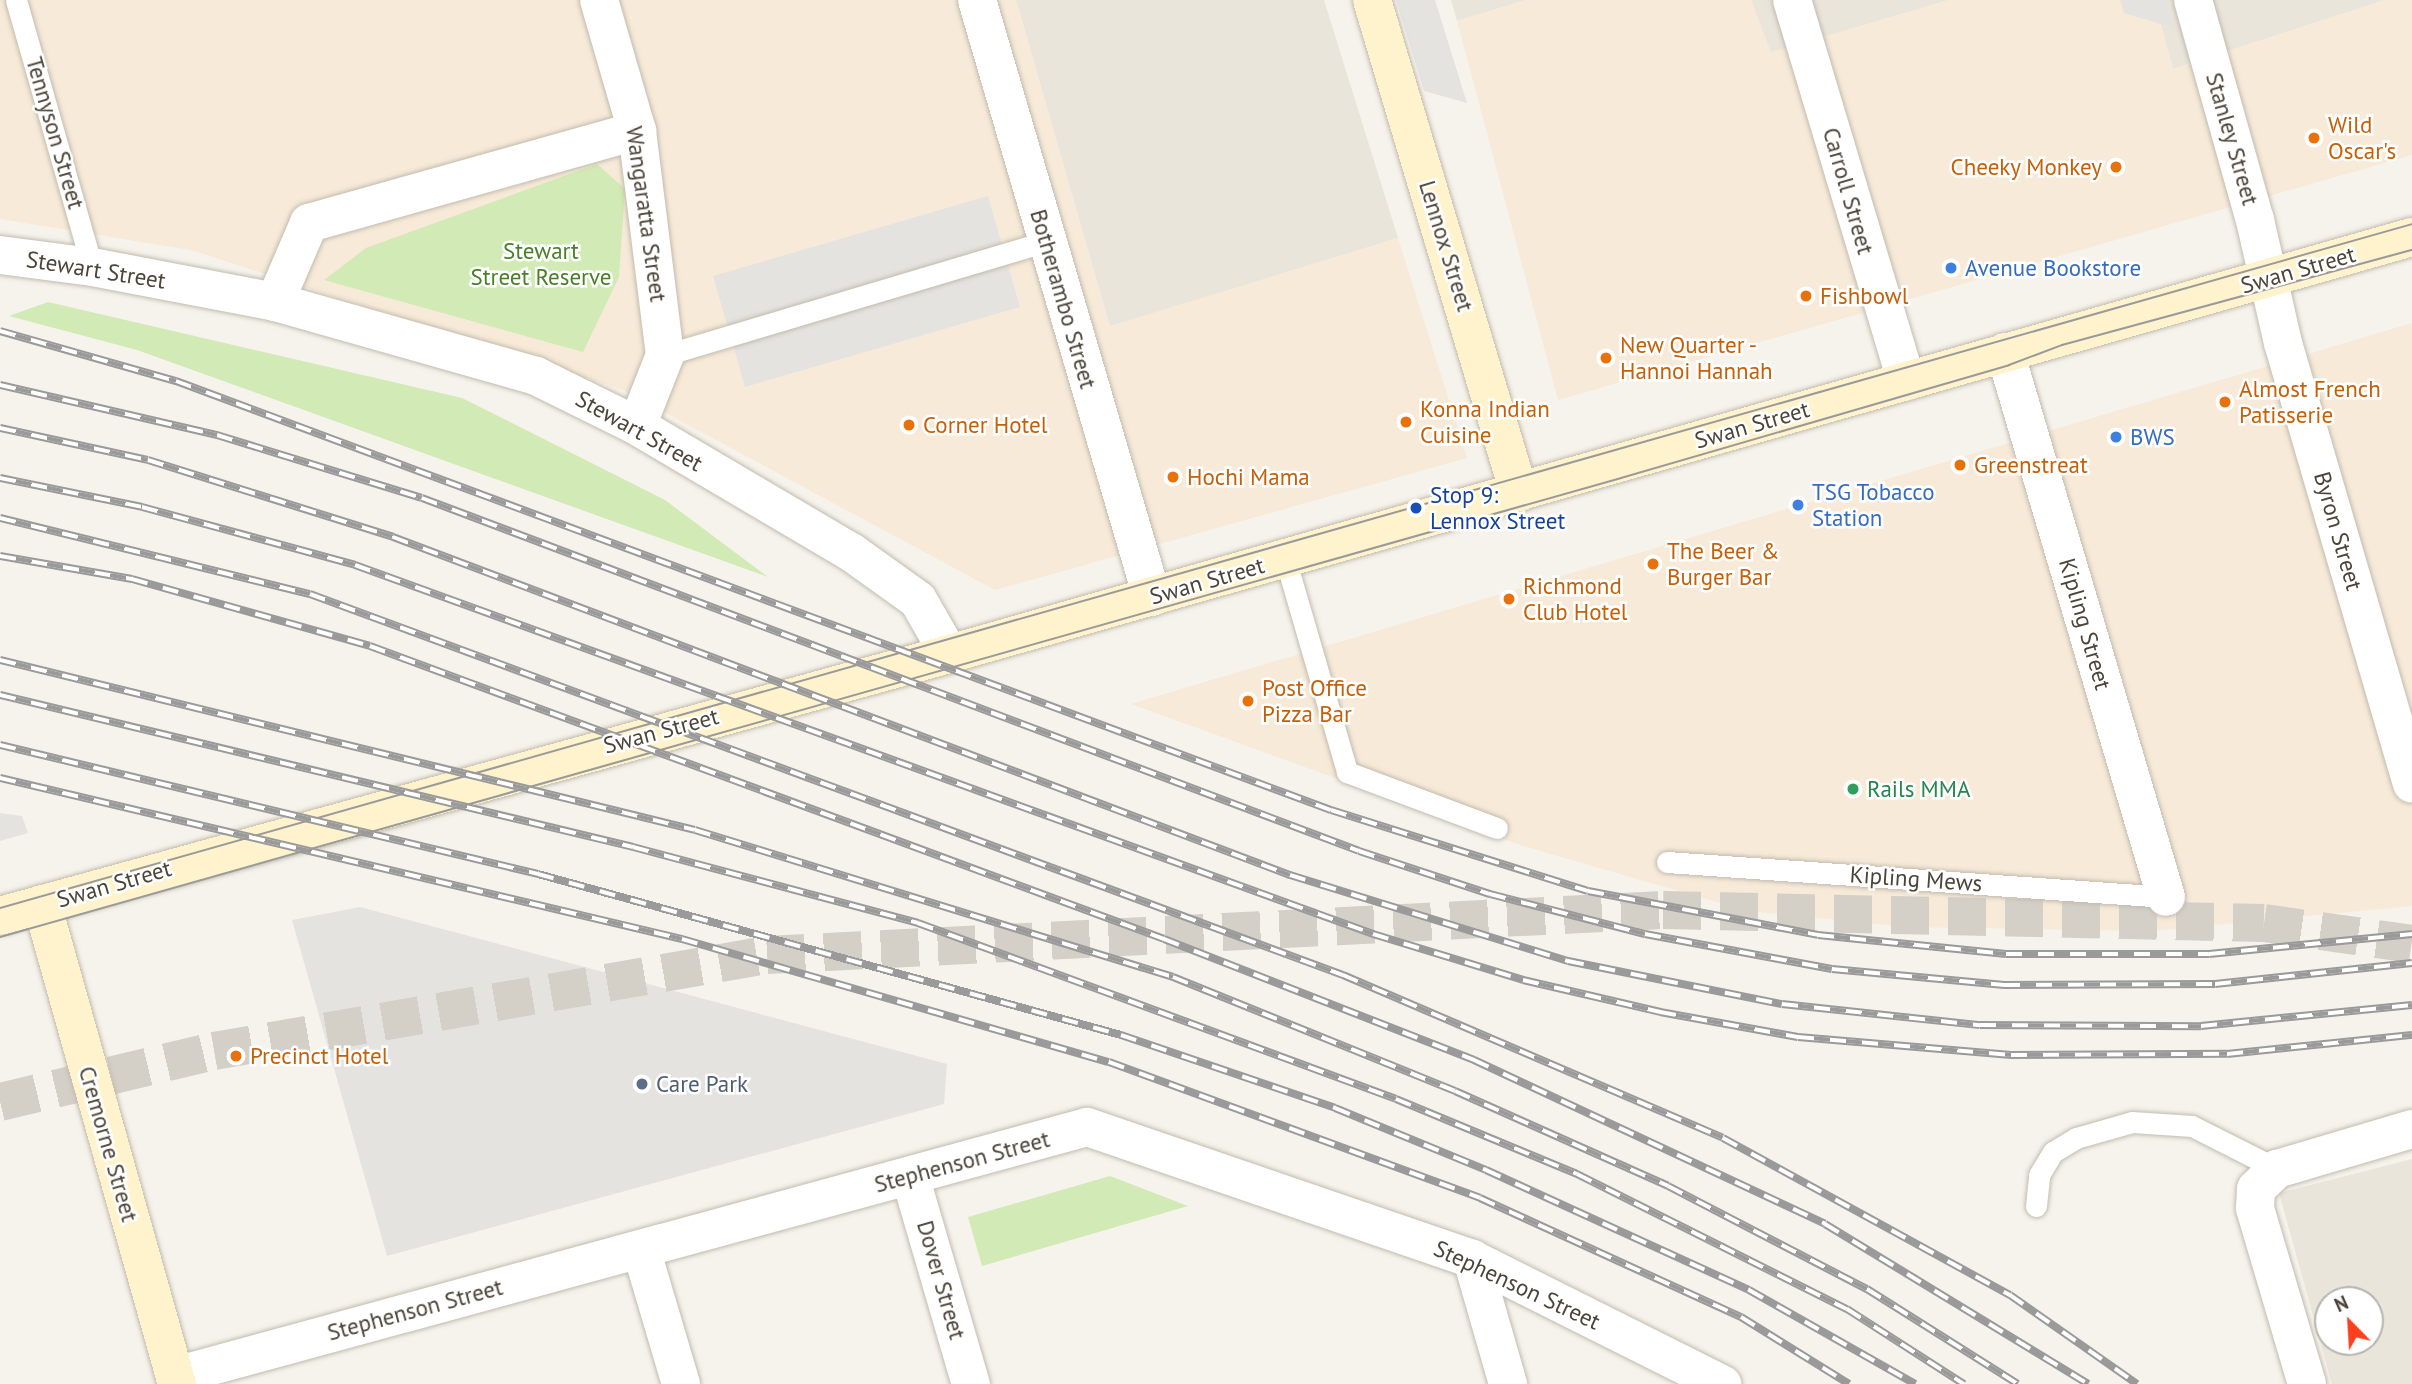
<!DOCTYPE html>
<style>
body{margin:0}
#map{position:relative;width:2412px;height:1384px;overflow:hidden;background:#f6f3ec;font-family:"PT Sans",sans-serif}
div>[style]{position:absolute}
.residential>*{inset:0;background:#eae5da}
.commercial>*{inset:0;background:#f7ead8}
.green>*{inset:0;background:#d2eab5}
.parking>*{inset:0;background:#e5e3e0}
.highway-tunnel>*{height:38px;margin-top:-19px;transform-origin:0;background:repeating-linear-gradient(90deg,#d4d0c8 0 38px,transparent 0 57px)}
.roads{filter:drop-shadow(0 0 2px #c2bbae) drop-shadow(0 0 2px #c2bbae)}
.lane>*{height:21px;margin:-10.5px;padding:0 10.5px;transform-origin:10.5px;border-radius:10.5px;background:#fff}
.street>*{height:38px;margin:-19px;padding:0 19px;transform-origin:19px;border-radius:19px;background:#fff}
.secondary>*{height:38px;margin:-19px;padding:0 19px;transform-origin:19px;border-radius:19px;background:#fff3cd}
.tram>*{height:2px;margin:-1px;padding:0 1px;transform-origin:1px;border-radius:1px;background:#9a9a9a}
.rail>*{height:8px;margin-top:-4px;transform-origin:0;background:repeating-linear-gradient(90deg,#fff 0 16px,#9a9a9a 0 32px);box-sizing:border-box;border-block:2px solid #9a9a9a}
.dots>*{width:19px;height:19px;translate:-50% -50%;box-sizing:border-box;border:4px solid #fff;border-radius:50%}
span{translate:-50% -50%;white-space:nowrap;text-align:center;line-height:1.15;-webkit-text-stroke:5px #fff;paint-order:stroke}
.food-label{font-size:23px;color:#c56008}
.left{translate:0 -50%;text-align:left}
.right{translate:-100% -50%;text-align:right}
.street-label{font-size:23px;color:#4b4439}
.park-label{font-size:23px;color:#4a7f2a}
.shop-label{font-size:23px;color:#366cbe}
.transit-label{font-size:23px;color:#164399}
.leisure-label{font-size:23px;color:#27864d}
.service-label{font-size:23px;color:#4e5e75}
.north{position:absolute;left:2314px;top:1286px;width:70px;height:70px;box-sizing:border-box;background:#fff;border:2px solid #b7b4b0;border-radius:50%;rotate:336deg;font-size:19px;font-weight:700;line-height:28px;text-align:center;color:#4b4439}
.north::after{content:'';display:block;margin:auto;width:24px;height:32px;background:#fc3f1d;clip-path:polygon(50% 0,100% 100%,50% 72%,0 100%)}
</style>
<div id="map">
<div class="residential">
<i style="clip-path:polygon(1016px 0,1324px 0,1398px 238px,1110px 327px)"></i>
<i style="clip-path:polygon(1451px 0,1527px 0,1457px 21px)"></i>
<i style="clip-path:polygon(1751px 0,1949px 0,1770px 53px)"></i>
<i style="clip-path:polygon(2154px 0,2385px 0,2173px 69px)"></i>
<i style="clip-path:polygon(evenodd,2412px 1159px,2412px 1384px,2332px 1384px,2279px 1193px,2412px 1159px,2328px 1300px,2370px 1300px,2370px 1342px,2328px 1342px,2328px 1300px)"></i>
</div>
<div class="commercial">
<i style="clip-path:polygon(0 0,1016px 0,1110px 326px,1398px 238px,1467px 458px,995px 590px,623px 390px,191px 250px,0 219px)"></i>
<i style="clip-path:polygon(1527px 0,1751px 0,1771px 52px,1949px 0,2154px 0,2173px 69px,2385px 0,2412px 0,2412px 155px,1558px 400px,1457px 21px)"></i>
<i style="clip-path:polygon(2412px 323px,2412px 906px,2150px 931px,1905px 927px,1748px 911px,1523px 846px,1131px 704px)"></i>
</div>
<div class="green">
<i style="clip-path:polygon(597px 164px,625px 189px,619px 277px,583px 352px,324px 280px,366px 248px)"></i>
<i style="clip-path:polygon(48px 302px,462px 398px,665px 500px,768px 577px,137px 350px,9px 316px)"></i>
<i style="clip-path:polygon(1110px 1176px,1188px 1206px,982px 1266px,968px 1217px)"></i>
</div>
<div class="parking">
<i style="clip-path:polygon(1396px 0,1435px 0,1467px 103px,1424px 91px)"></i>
<i style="clip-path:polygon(2120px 0,2166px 0,2174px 28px,2124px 13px)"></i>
<i style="clip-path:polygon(988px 196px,1020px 307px,745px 387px,713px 276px)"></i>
<i style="clip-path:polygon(0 813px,22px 816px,28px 833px,0 841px)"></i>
<i style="clip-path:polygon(360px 907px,947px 1064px,944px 1104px,387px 1256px,292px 920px)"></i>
</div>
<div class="highway-tunnel">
<i style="left:0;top:1102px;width:220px;rotate:-13.4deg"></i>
<i style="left:214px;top:1051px;width:561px;rotate:-9.85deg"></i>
<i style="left:767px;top:955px;width:897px;rotate:-2.88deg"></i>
<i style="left:1663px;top:910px;width:601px;rotate:1.24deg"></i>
<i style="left:2264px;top:923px;width:149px;rotate:8.1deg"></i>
</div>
<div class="roads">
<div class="lane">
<i style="left:16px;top:0;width:278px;rotate:74.1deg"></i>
<i style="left:665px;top:355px;width:399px;rotate:-16.6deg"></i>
<i style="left:1285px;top:558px;width:223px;rotate:73.8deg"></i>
<i style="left:1347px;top:772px;width:160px;rotate:20.5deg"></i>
<i style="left:1667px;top:862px;width:500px;rotate:4.01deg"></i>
<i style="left:2036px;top:1206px;width:31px;rotate:-84deg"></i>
<i style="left:2039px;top:1175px;width:27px;rotate:-59deg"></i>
<i style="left:2053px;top:1152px;width:27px;rotate:-31deg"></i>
<i style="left:2076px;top:1138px;width:58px;rotate:-15.9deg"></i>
<i style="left:2132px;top:1122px;width:60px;rotate:3.8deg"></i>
<i style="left:2192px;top:1126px;width:95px;rotate:26.8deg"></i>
</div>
<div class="street">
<i style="left:599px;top:0;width:136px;rotate:73.8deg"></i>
<i style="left:637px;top:131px;width:226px;rotate:82.9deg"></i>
<i style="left:665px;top:355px;width:76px;rotate:111.5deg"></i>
<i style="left:977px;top:0;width:622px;rotate:73.66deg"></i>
<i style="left:1792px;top:0;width:398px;rotate:73.3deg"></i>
<i style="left:2193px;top:0;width:229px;rotate:74.3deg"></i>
<i style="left:2255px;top:220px;width:126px;rotate:77.2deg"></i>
<i style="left:2283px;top:343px;width:459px;rotate:73.7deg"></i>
<i style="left:0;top:255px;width:93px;rotate:7.4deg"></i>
<i style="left:92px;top:267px;width:186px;rotate:10.8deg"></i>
<i style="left:275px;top:302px;width:271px;rotate:15.8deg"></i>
<i style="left:536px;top:376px;width:113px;rotate:26.3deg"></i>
<i style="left:637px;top:426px;width:248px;rotate:30.5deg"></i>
<i style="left:851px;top:552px;width:82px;rotate:35.6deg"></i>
<i style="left:918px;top:600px;width:62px;rotate:60.1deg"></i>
<i style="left:275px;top:302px;width:86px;rotate:-66.7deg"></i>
<i style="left:309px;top:223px;width:341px;rotate:-15.7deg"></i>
<i style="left:2005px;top:352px;width:568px;rotate:73.54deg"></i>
<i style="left:910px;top:1176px;width:217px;rotate:73.7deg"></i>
<i style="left:641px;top:1249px;width:141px;rotate:73.5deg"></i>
<i style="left:1472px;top:1259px;width:130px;rotate:73.9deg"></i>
<i style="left:175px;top:1376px;width:945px;rotate:-15.27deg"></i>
<i style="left:1087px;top:1127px;width:407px;rotate:18.9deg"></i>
<i style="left:1472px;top:1259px;width:280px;rotate:26.6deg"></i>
<i style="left:2307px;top:1384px;width:184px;rotate:-106.5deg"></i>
<i style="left:2255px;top:1208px;width:19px;rotate:-87deg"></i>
<i style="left:2256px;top:1189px;width:29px;rotate:-44deg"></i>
<i style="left:2277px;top:1169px;width:141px;rotate:-16.5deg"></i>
</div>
<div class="secondary">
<i style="left:1372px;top:0;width:514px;rotate:73.4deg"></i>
<i style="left:42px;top:904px;width:499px;rotate:74.3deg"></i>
<i style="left:0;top:916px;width:985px;rotate:-15.43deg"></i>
<i style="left:949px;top:654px;width:1521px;rotate:-15.91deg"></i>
</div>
</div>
<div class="tram">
<i style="left:0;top:908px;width:2507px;rotate:-15.83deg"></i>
<i style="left:0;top:937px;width:1685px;rotate:-15.81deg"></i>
<i style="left:1621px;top:478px;width:404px;rotate:-16.2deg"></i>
<i style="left:2009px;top:365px;width:57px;rotate:-20.7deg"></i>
<i style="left:2062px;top:345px;width:363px;rotate:-15.2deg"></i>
</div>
<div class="rail">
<i style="left:0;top:331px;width:183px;rotate:15.9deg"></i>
<i style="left:176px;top:381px;width:1232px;rotate:20.38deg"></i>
<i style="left:1331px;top:810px;width:269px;rotate:17.5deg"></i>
<i style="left:1588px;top:891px;width:234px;rotate:10.8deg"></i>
<i style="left:1818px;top:935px;width:189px;rotate:5.8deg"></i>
<i style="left:2006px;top:954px;width:203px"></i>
<i style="left:2209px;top:954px;width:204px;rotate:-5.6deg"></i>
<i style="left:0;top:385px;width:223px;rotate:13deg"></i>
<i style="left:217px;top:435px;width:214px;rotate:17.1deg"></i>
<i style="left:422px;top:498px;width:1001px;rotate:20.64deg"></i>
<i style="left:1359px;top:851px;width:138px;rotate:18.2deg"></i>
<i style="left:1490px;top:894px;width:160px;rotate:14.5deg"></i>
<i style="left:1645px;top:934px;width:190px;rotate:10.6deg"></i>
<i style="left:1832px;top:969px;width:173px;rotate:5.3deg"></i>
<i style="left:2004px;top:985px;width:211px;rotate:-0.3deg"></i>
<i style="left:2215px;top:984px;width:198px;rotate:-6.1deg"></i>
<i style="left:0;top:428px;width:151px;rotate:12.2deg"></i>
<i style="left:148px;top:460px;width:257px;rotate:17.4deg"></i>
<i style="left:393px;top:537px;width:959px;rotate:20.65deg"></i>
<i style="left:1290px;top:875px;width:291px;rotate:17.2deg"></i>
<i style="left:1568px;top:961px;width:218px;rotate:11.4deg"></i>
<i style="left:1782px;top:1004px;width:199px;rotate:6.1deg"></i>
<i style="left:1980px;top:1025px;width:221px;rotate:0.3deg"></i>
<i style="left:2201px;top:1026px;width:212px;rotate:-5.7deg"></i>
<i style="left:0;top:478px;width:145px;rotate:11.5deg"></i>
<i style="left:142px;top:507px;width:221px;rotate:15.2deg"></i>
<i style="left:355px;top:565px;width:1083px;rotate:19.92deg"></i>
<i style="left:1373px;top:934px;width:157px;rotate:17deg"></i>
<i style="left:1523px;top:980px;width:141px;rotate:13.1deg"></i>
<i style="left:1660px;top:1012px;width:140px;rotate:10.3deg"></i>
<i style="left:1798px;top:1037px;width:214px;rotate:4.8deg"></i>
<i style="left:2011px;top:1055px;width:216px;rotate:-0.3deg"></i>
<i style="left:2227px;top:1054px;width:186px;rotate:-5.9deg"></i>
<i style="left:0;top:518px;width:319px;rotate:13.8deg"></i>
<i style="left:310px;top:594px;width:1101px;rotate:20.25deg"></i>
<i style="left:1343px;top:975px;width:413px;rotate:23.2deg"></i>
<i style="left:1723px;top:1138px;width:327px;rotate:28.7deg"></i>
<i style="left:2010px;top:1295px;width:155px;rotate:35deg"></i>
<i style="left:0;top:556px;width:134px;rotate:9.9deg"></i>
<i style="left:132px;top:579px;width:247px;rotate:15.7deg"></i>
<i style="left:370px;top:646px;width:846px;rotate:20.25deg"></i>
<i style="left:1164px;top:939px;width:333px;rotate:21.3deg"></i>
<i style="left:1474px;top:1060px;width:387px;rotate:25deg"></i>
<i style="left:1825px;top:1224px;width:308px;rotate:31.3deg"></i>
<i style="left:0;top:660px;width:715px;rotate:13.74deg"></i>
<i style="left:695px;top:830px;width:500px;rotate:17.09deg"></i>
<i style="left:1173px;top:977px;width:304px;rotate:22deg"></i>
<i style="left:1455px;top:1091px;width:233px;rotate:24deg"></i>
<i style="left:1668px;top:1186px;width:224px;rotate:27.4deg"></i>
<i style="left:1867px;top:1289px;width:178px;rotate:32.2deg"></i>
<i style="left:0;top:695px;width:651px;rotate:13.5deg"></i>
<i style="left:633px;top:847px;width:295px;rotate:14.9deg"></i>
<i style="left:918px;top:923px;width:509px;rotate:20.21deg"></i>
<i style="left:1396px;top:1099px;width:196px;rotate:22.5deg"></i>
<i style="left:1577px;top:1174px;width:302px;rotate:26.6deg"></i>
<i style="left:1847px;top:1309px;width:139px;rotate:32.7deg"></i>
<i style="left:0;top:745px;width:553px;rotate:13.48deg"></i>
<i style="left:538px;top:874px;width:605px;rotate:15.44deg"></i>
<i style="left:1121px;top:1035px;width:226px;rotate:18.8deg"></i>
<i style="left:1335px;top:1108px;width:163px;rotate:22.3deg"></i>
<i style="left:1486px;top:1170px;width:289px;rotate:24.5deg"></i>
<i style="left:1749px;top:1290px;width:191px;rotate:29.5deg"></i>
<i style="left:0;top:778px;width:701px;rotate:13.28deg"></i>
<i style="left:682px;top:939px;width:444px;rotate:16.1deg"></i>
<i style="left:1109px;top:1062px;width:395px;rotate:20.1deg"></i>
<i style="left:1480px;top:1198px;width:287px;rotate:24.5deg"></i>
<i style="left:1741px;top:1317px;width:127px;rotate:31.8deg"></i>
</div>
<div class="dots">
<i style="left:2314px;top:138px;background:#e8710a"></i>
<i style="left:2116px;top:167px;background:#e8710a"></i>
<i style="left:1951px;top:268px;background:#3f7fe0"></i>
<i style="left:1806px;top:296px;background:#e8710a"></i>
<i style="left:1606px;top:358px;background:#e8710a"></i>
<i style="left:2225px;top:402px;background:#e8710a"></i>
<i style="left:1406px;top:422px;background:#e8710a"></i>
<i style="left:909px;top:425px;background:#e8710a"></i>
<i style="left:2116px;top:437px;background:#3f7fe0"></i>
<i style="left:1960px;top:465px;background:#e8710a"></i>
<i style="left:1173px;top:477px;background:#e8710a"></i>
<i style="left:1798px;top:505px;background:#3f7fe0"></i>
<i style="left:1416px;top:508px;background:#1a4fb4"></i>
<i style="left:1653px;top:564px;background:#e8710a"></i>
<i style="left:1509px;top:599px;background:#e8710a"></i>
<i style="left:1248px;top:701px;background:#e8710a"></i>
<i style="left:1853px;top:789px;background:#2e9e5b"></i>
<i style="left:236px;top:1056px;background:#e8710a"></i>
<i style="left:642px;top:1084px;background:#5c6f8a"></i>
</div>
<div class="food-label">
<span class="left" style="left:2328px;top:138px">Wild<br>Oscar's</span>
<span class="right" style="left:2102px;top:167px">Cheeky Monkey</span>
<span class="left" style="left:1820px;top:296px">Fishbowl</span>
<span class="left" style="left:1620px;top:358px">New Quarter -<br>Hannoi Hannah</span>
<span class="left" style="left:2239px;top:402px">Almost French<br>Patisserie</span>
<span class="left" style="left:1420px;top:422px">Konna Indian<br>Cuisine</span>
<span class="left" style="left:923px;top:425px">Corner Hotel</span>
<span class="left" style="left:1974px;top:465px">Greenstreat</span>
<span class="left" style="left:1187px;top:477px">Hochi Mama</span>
<span class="left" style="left:1667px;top:564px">The Beer &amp;<br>Burger Bar</span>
<span class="left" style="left:1523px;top:599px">Richmond<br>Club Hotel</span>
<span class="left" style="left:1262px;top:701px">Post Office<br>Pizza Bar</span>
<span class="left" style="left:250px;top:1056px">Precinct Hotel</span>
</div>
<div class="street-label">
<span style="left:55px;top:133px;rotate:74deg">Tennyson Street</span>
<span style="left:2232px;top:139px;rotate:74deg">Stanley Street</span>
<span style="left:1848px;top:191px;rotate:74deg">Carroll Street</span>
<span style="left:646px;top:214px;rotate:82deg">Wangaratta Street</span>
<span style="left:1446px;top:246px;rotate:73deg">Lennox Street</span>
<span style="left:96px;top:270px;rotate:9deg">Stewart Street</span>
<span style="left:2298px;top:270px;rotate:-16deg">Swan Street</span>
<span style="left:1063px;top:299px;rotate:74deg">Botherambo Street</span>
<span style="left:1752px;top:425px;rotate:-16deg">Swan Street</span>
<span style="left:639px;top:431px;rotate:29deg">Stewart Street</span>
<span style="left:2338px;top:531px;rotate:74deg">Byron Street</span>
<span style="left:1207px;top:581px;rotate:-16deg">Swan Street</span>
<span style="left:2085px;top:624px;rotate:74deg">Kipling Street</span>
<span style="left:661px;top:731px;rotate:-15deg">Swan Street</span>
<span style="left:1916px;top:879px;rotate:4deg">Kipling Mews</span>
<span style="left:114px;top:884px;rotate:-16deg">Swan Street</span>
<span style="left:108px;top:1144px;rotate:74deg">Cremorne Street</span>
<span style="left:962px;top:1162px;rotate:-15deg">Stephenson Street</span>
<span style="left:941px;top:1280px;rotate:74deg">Dover Street</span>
<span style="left:1517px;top:1285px;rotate:25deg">Stephenson Street</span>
<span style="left:415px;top:1310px;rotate:-15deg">Stephenson Street</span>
</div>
<div class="park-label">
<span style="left:541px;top:264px">Stewart<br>Street Reserve</span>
</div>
<div class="shop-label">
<span class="left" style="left:1965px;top:268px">Avenue Bookstore</span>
<span class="left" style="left:2130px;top:437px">BWS</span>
<span class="left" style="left:1812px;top:505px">TSG Tobacco<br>Station</span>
</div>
<div class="transit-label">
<span class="left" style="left:1430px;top:508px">Stop 9:<br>Lennox Street</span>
</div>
<div class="leisure-label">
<span class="left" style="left:1867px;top:789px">Rails MMA</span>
</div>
<div class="service-label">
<span class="left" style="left:656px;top:1084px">Care Park</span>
</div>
<div class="north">N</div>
</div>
